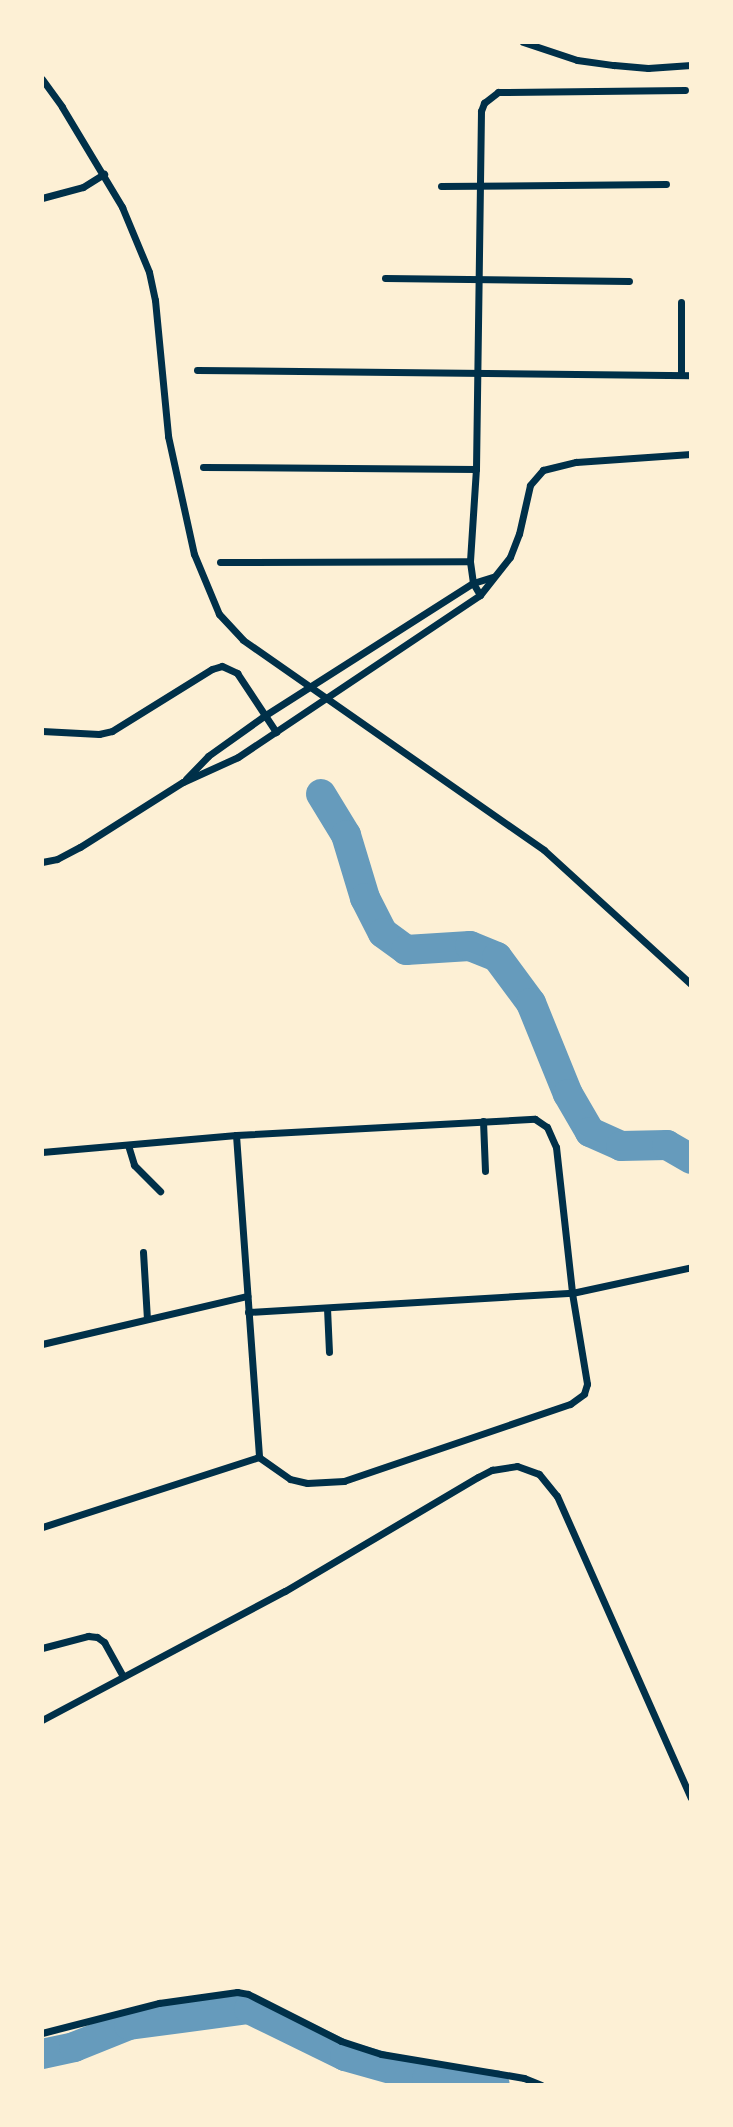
<!DOCTYPE html>
<style>
body{margin:0}
#map{position:relative;width:733px;height:2127px;overflow:hidden;background:#fdf0d5;font-family:Rubik,sans-serif}
div>[style]{position:absolute}
.river>*{height:30px;margin:-15px;padding:0 15px;transform-origin:15px;border-radius:15px;background:#669bbc}
.minor>*{height:7px;margin:-3.5px;padding:0 3.5px;transform-origin:3.5px;border-radius:3.5px;background:#003049}
span{translate:-50% -50%;white-space:nowrap;text-align:center;line-height:1.15;-webkit-text-stroke:6px #fdf0d5;paint-order:stroke}
.frame{position:absolute;inset:0;border:44px solid #fdf0d5;pointer-events:none}
</style>
<div id="map">
<div class="river">
<i style="left:321px;top:794px;width:48px;rotate:58.6deg"></i>
<i style="left:346px;top:835px;width:66px;rotate:73.2deg"></i>
<i style="left:365px;top:898px;width:39px;rotate:63deg"></i>
<i style="left:383px;top:933px;width:29px;rotate:36deg"></i>
<i style="left:406px;top:950px;width:64px;rotate:-3.6deg"></i>
<i style="left:470px;top:946px;width:29px;rotate:22deg"></i>
<i style="left:497px;top:957px;width:57px;rotate:53.5deg"></i>
<i style="left:531px;top:1003px;width:98px;rotate:67.9deg"></i>
<i style="left:568px;top:1094px;width:44px;rotate:59.9deg"></i>
<i style="left:590px;top:1132px;width:34px;rotate:24deg"></i>
<i style="left:621px;top:1146px;width:46px;rotate:-1.2deg"></i>
<i style="left:667px;top:1145px;width:28px;rotate:30deg"></i>
<i style="left:42px;top:2054px;width:33px;rotate:-12deg"></i>
<i style="left:74px;top:2047px;width:59px;rotate:-21.8deg"></i>
<i style="left:129px;top:2025px;width:121px;rotate:-7.6deg"></i>
<i style="left:249px;top:2009px;width:107px;rotate:26.1deg"></i>
<i style="left:345px;top:2056px;width:85px;rotate:15.7deg"></i>
<i style="left:427px;top:2079px;width:68px;rotate:5deg"></i>
</div>
<div class="minor">
<i style="left:523px;top:42px;width:57px;rotate:18.4deg"></i>
<i style="left:577px;top:60px;width:37px;rotate:8deg"></i>
<i style="left:614px;top:65px;width:34px;rotate:5deg"></i>
<i style="left:648px;top:68px;width:43px;rotate:-4deg"></i>
<i style="left:42px;top:79px;width:34px;rotate:54deg"></i>
<i style="left:62px;top:107px;width:117px;rotate:59deg"></i>
<i style="left:122px;top:207px;width:70px;rotate:67.4deg"></i>
<i style="left:149px;top:272px;width:29px;rotate:78deg"></i>
<i style="left:155px;top:300px;width:137px;rotate:84.5deg"></i>
<i style="left:168px;top:436px;width:121px;rotate:77.6deg"></i>
<i style="left:194px;top:554px;width:65px;rotate:67.4deg"></i>
<i style="left:219px;top:614px;width:35px;rotate:47deg"></i>
<i style="left:243px;top:640px;width:367px;rotate:34.9deg"></i>
<i style="left:544px;top:850px;width:199px;rotate:42.4deg"></i>
<i style="left:441px;top:186px;width:225px;rotate:-0.5deg"></i>
<i style="left:42px;top:198px;width:42px;rotate:-15deg"></i>
<i style="left:83px;top:187px;width:25px;rotate:-32deg"></i>
<i style="left:385px;top:278px;width:244px;rotate:0.7deg"></i>
<i style="left:681px;top:302px;width:72px;rotate:90deg"></i>
<i style="left:197px;top:370px;width:494px;rotate:0.6deg"></i>
<i style="left:203px;top:467px;width:273px;rotate:0.4deg"></i>
<i style="left:220px;top:562px;width:250px;rotate:-0.2deg"></i>
<i style="left:480px;top:595px;width:14px;rotate:-120deg"></i>
<i style="left:473px;top:583px;width:22px;rotate:-98deg"></i>
<i style="left:470px;top:561px;width:92px;rotate:-86.3deg"></i>
<i style="left:476px;top:469px;width:358px;rotate:-89.2deg"></i>
<i style="left:481px;top:111px;width:9px;rotate:-69deg"></i>
<i style="left:484px;top:103px;width:18px;rotate:-38deg"></i>
<i style="left:498px;top:92px;width:187px;rotate:-0.6deg"></i>
<i style="left:42px;top:731px;width:57px;rotate:3deg"></i>
<i style="left:99px;top:734px;width:13px;rotate:-13deg"></i>
<i style="left:112px;top:731px;width:118px;rotate:-31.8deg"></i>
<i style="left:212px;top:669px;width:10px;rotate:-17deg"></i>
<i style="left:222px;top:666px;width:17px;rotate:25deg"></i>
<i style="left:237px;top:673px;width:71px;rotate:56.5deg"></i>
<i style="left:186px;top:779px;width:32px;rotate:-46deg"></i>
<i style="left:208px;top:756px;width:69px;rotate:-35.5deg"></i>
<i style="left:264px;top:716px;width:248px;rotate:-32.5deg"></i>
<i style="left:473px;top:583px;width:21px;rotate:-17deg"></i>
<i style="left:42px;top:862px;width:15px;rotate:-11deg"></i>
<i style="left:57px;top:859px;width:26px;rotate:-28deg"></i>
<i style="left:80px;top:847px;width:122px;rotate:-32.3deg"></i>
<i style="left:183px;top:782px;width:60px;rotate:-24.4deg"></i>
<i style="left:238px;top:757px;width:291px;rotate:-33.8deg"></i>
<i style="left:480px;top:595px;width:48px;rotate:-51.7deg"></i>
<i style="left:510px;top:557px;width:25px;rotate:-69deg"></i>
<i style="left:519px;top:534px;width:50px;rotate:-77.3deg"></i>
<i style="left:530px;top:485px;width:20px;rotate:-49deg"></i>
<i style="left:543px;top:470px;width:34px;rotate:-14deg"></i>
<i style="left:576px;top:462px;width:115px;rotate:-4deg"></i>
<i style="left:483px;top:1121px;width:50px;rotate:87.7deg"></i>
<i style="left:236px;top:1135px;width:323px;rotate:85.9deg"></i>
<i style="left:128px;top:1145px;width:21px;rotate:73deg"></i>
<i style="left:134px;top:1165px;width:37px;rotate:45deg"></i>
<i style="left:42px;top:1152px;width:195px;rotate:-5deg"></i>
<i style="left:236px;top:1135px;width:299px;rotate:-3.1deg"></i>
<i style="left:535px;top:1119px;width:14px;rotate:34deg"></i>
<i style="left:547px;top:1127px;width:22px;rotate:66deg"></i>
<i style="left:556px;top:1147px;width:147px;rotate:83.7deg"></i>
<i style="left:572px;top:1293px;width:92px;rotate:80.6deg"></i>
<i style="left:587px;top:1384px;width:10px;rotate:107deg"></i>
<i style="left:584px;top:1394px;width:17px;rotate:144deg"></i>
<i style="left:570px;top:1404px;width:239px;rotate:161.2deg"></i>
<i style="left:344px;top:1481px;width:37px;rotate:177deg"></i>
<i style="left:307px;top:1483px;width:17px;rotate:-167deg"></i>
<i style="left:290px;top:1479px;width:38px;rotate:-145deg"></i>
<i style="left:259px;top:1457px;width:228px;rotate:162.1deg"></i>
<i style="left:143px;top:1252px;width:67px;rotate:86.6deg"></i>
<i style="left:327px;top:1308px;width:44px;rotate:87.4deg"></i>
<i style="left:248px;top:1312px;width:325px;rotate:-3.4deg"></i>
<i style="left:572px;top:1293px;width:119px;rotate:-12.2deg"></i>
<i style="left:42px;top:1344px;width:211px;rotate:-13.2deg"></i>
<i style="left:42px;top:1648px;width:48px;rotate:-14.6deg"></i>
<i style="left:88px;top:1636px;width:9px;rotate:6deg"></i>
<i style="left:97px;top:1637px;width:9px;rotate:36deg"></i>
<i style="left:104px;top:1642px;width:38px;rotate:61deg"></i>
<i style="left:42px;top:1720px;width:275px;rotate:-28deg"></i>
<i style="left:285px;top:1591px;width:224px;rotate:-30.6deg"></i>
<i style="left:478px;top:1477px;width:16px;rotate:-27deg"></i>
<i style="left:492px;top:1470px;width:25px;rotate:-9deg"></i>
<i style="left:517px;top:1466px;width:23px;rotate:20deg"></i>
<i style="left:539px;top:1474px;width:28px;rotate:51deg"></i>
<i style="left:557px;top:1496px;width:330px;rotate:66.1deg"></i>
<i style="left:42px;top:2033px;width:121px;rotate:-14.4deg"></i>
<i style="left:159px;top:2003px;width:79px;rotate:-8deg"></i>
<i style="left:237px;top:1992px;width:11px;rotate:10deg"></i>
<i style="left:248px;top:1994px;width:104px;rotate:26.8deg"></i>
<i style="left:341px;top:2041px;width:42px;rotate:18deg"></i>
<i style="left:381px;top:2054px;width:145px;rotate:9.5deg"></i>
<i style="left:524px;top:2078px;width:18px;rotate:22deg"></i>
</div>
<div class="frame"></div>
</div>
